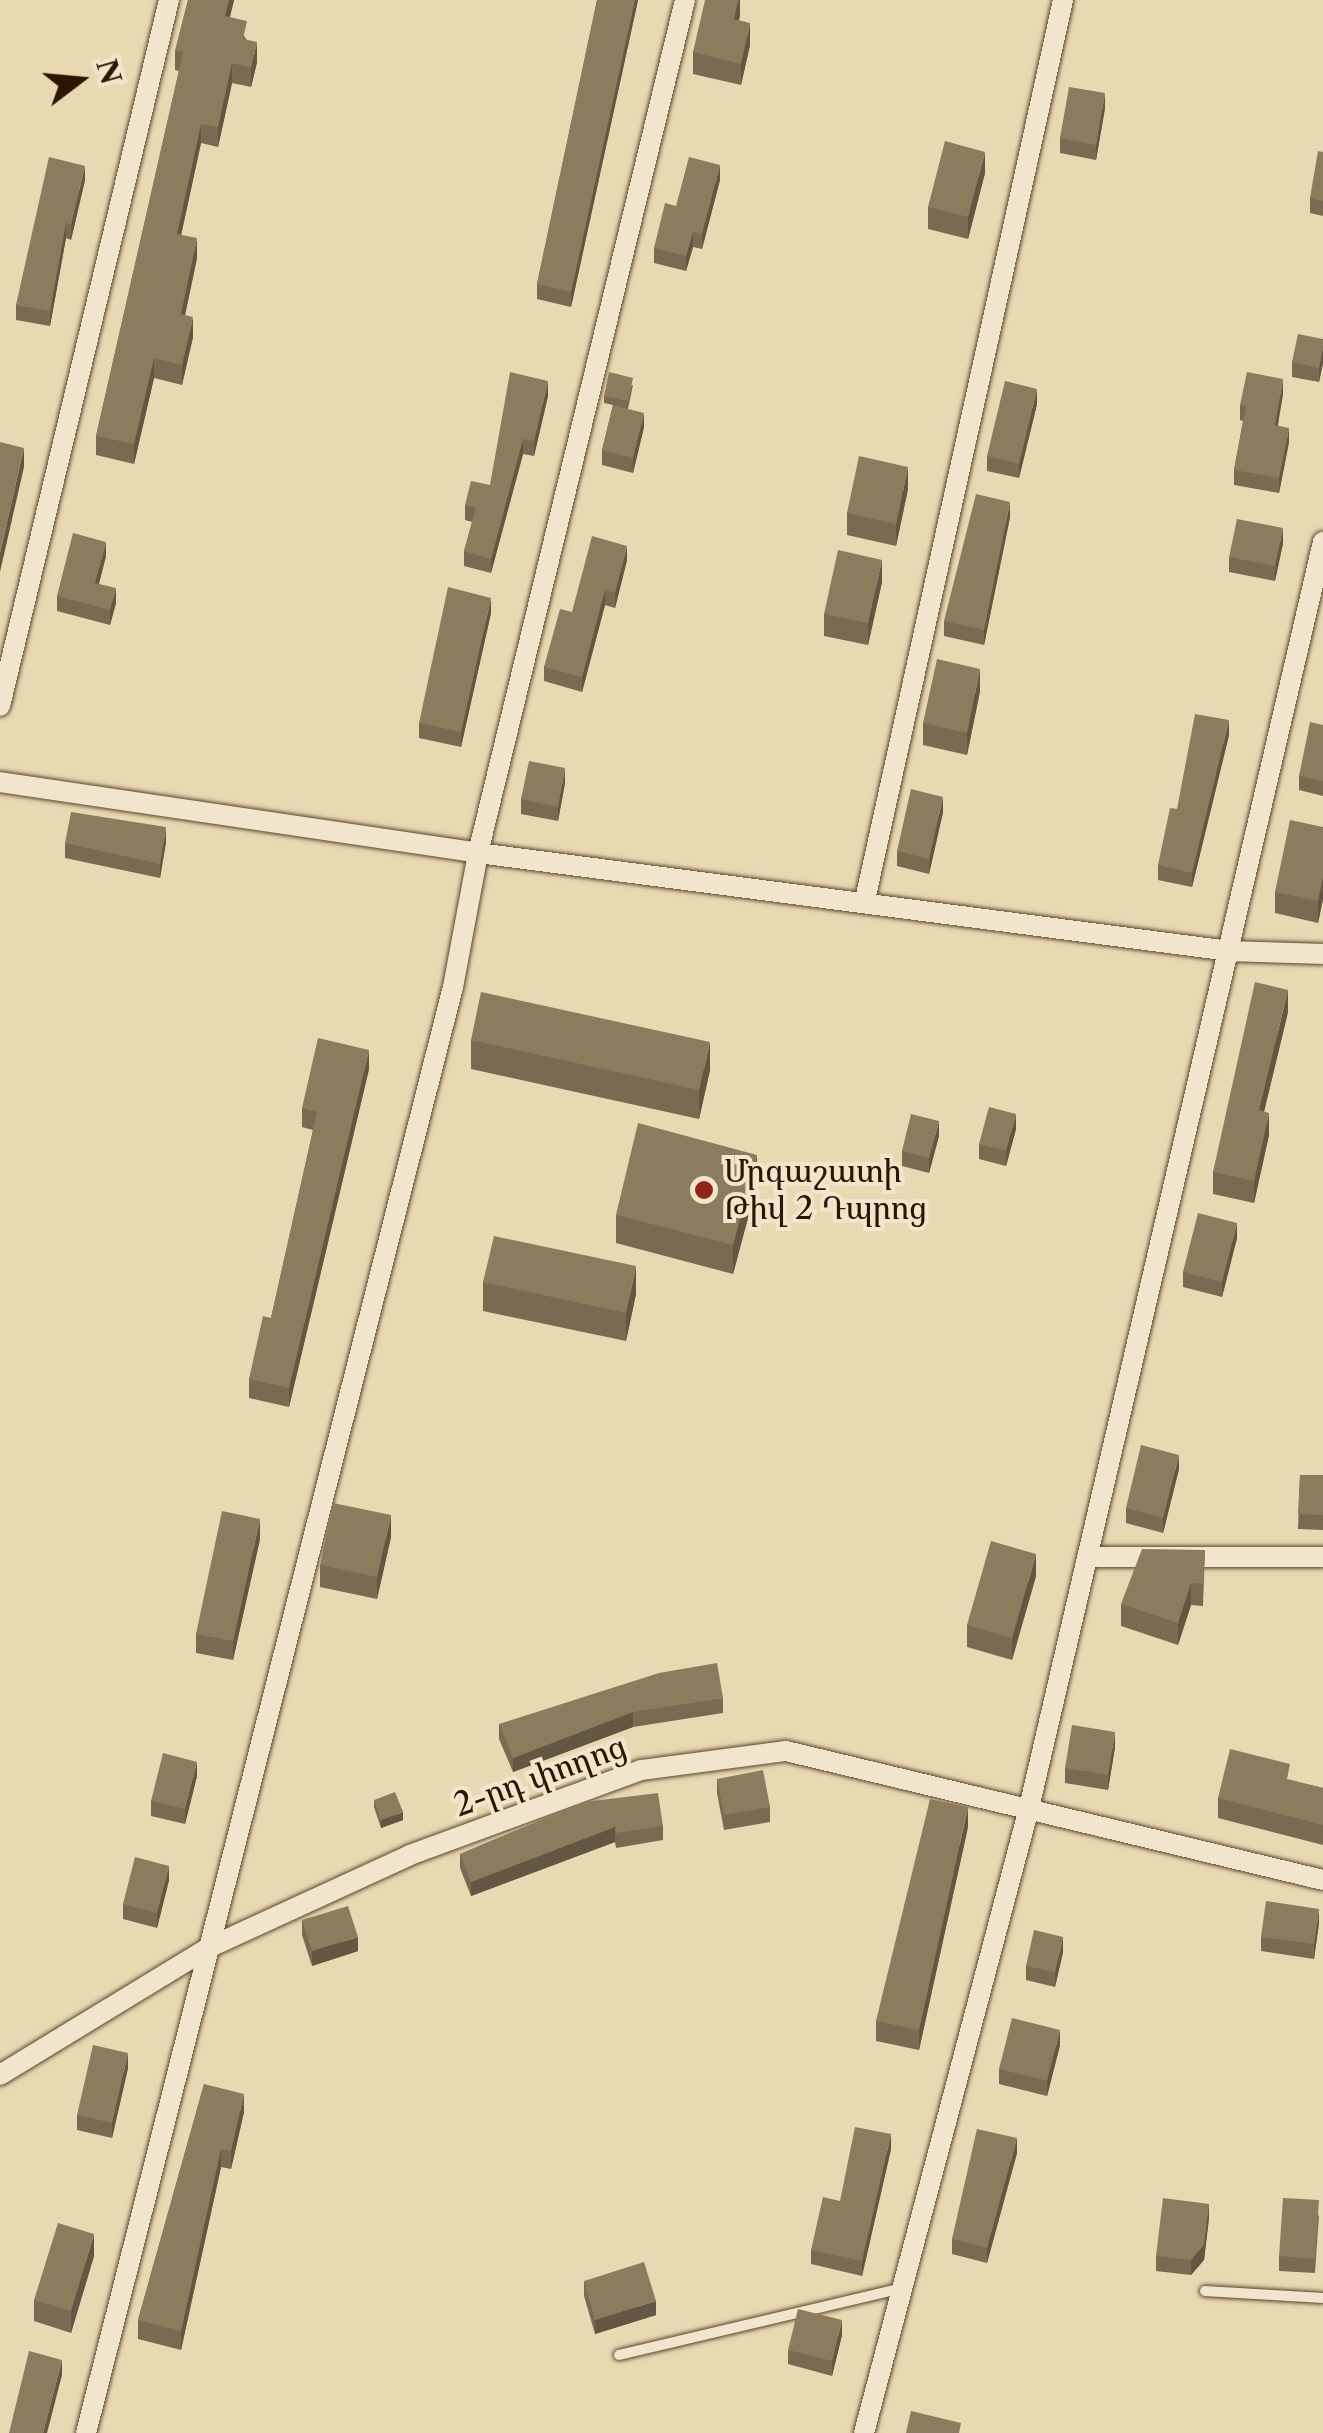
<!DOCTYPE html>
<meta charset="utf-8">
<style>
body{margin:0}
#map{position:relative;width:1323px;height:2433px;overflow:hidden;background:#e9d9b2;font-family:"Libre Caslon Text","Noto Serif Armenian",serif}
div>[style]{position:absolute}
.roads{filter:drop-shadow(0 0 2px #5a472e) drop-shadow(0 0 2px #5a472e)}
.service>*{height:10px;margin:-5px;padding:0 5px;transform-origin:5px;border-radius:5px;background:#f1e6cd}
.minor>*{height:20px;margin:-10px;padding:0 10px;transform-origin:10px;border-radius:10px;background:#f1e6cd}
.wall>*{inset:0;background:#796a51}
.shaded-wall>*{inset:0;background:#635642}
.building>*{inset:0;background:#8d7b5e}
.dots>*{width:28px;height:28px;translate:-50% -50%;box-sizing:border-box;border:5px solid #f1e6cd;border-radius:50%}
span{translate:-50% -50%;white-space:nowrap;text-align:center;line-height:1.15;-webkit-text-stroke:8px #f1e6cd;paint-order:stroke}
.poi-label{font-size:32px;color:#2a1602}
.left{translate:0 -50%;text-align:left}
.street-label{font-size:32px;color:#2a1602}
.north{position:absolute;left:30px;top:30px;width:100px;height:100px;-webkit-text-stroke:8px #f1e6cd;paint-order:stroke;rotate:74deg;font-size:28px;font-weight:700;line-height:40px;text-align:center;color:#2a1602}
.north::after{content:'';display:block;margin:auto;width:35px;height:45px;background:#2a1602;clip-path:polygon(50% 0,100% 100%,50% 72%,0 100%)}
</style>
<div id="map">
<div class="roads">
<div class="service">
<i style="left:1205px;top:2291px;width:118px;rotate:3.4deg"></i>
<i style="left:619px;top:2355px;width:287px;rotate:-13.3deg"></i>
</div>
<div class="minor">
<i style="left:0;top:706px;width:726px;rotate:-76.54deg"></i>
<i style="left:0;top:782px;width:483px;rotate:8.4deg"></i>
<i style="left:478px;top:853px;width:757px;rotate:7.43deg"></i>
<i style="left:1229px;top:951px;width:94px;rotate:1.8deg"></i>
<i style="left:865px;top:900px;width:922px;rotate:-77.59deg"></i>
<i style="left:1087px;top:1557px;width:236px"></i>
<i style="left:0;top:2075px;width:244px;rotate:-31.4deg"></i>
<i style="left:208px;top:1948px;width:222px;rotate:-24.7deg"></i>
<i style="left:410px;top:1855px;width:246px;rotate:-20.2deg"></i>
<i style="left:641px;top:1770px;width:146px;rotate:-7.5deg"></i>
<i style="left:786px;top:1751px;width:552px;rotate:13.51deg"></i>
<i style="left:86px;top:2433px;width:1492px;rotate:-75.76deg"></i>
<i style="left:453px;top:987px;width:136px;rotate:-79.4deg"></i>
<i style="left:478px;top:853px;width:878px;rotate:-76.36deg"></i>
<i style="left:864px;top:2433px;width:646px;rotate:-75.21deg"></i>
<i style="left:1029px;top:1808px;width:1300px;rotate:-76.93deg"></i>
</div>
</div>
<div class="wall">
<i style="clip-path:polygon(188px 0,234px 0,230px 17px,247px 40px,257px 62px,251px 87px,232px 83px,218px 147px,201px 143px,181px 235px,197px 258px,185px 315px,193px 337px,182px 385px,154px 378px,134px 464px,96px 455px,96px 436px,179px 71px,175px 70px,175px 51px)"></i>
<i style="clip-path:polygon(597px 0,638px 0,571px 307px,537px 299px,537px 284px)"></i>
<i style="clip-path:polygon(740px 0,739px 20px,750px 45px,741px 85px,693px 74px,693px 52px)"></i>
<i style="clip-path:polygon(1105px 108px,1096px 160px,1060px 153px,1060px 138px)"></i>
<i style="clip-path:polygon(1323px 152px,1323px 216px,1310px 213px,1310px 198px)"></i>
<i style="clip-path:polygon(985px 173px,968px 239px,928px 229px,928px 207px)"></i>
<i style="clip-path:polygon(85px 180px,71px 240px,66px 238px,50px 326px,16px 320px,16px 305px)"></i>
<i style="clip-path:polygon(720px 180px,702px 249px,693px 247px,686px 271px,654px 263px,654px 248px,676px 206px)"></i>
<i style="clip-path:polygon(1323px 339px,1323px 363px,1319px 382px,1292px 377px,1292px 362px)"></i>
<i style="clip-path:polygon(633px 385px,628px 409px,644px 427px,633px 473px,602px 465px,602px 450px,613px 405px,604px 403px,604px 396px)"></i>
<i style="clip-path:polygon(1283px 394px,1278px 425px,1289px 442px,1279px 493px,1234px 485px,1234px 470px,1243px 421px,1240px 420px,1240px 405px)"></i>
<i style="clip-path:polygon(548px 396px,534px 456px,523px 454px,491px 573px,464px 566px,464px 551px,472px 522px,465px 520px,465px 505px,490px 485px)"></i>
<i style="clip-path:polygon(1037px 404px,1019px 478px,987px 471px,987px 456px)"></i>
<i style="clip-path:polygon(908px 489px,896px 546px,847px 535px,847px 513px)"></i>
<i style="clip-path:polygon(1010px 517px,984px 645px,944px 636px,944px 621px)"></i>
<i style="clip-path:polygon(1283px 543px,1275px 581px,1229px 572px,1229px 557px)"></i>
<i style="clip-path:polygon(106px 556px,99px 584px,116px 603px,110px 625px,57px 611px,57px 596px)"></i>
<i style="clip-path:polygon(627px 560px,615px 608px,605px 605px,582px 692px,544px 681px,544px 667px,572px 612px)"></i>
<i style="clip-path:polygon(882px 582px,868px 645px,824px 636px,824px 614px)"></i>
<i style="clip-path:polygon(491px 613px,461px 747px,419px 738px,419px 723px)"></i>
<i style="clip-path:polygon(980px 691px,967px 755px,923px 745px,923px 723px)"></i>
<i style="clip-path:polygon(1323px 725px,1323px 796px,1299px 790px,1299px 776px)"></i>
<i style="clip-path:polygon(1229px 735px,1192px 887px,1158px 880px,1158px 865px,1177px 809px)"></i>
<i style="clip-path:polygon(565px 783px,558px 821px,521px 814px,521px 799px)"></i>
<i style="clip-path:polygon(943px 812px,929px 874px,897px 866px,897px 851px)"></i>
<i style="clip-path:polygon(1323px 827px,1323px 899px,1318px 923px,1275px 913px,1275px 892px)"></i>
<i style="clip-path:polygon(166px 842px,160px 878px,65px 858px,65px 843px)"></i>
<i style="clip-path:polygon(1288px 1012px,1264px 1112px,1269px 1135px,1254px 1203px,1213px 1194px,1213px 1172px)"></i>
<i style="clip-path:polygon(471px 1040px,710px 1070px,699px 1119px,471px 1069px)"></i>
<i style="clip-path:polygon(369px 1069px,289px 1407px,249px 1398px,249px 1379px,271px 1318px,313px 1130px,302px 1127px,302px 1108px)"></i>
<i style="clip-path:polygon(1016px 1129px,1006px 1166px,979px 1159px,979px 1144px)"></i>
<i style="clip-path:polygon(939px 1136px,929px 1173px,902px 1166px,902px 1151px)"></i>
<i style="clip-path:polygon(757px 1184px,733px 1274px,616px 1243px,616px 1215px)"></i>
<i style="clip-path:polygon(1237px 1238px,1222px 1297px,1183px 1287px,1183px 1272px)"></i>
<i style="clip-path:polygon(483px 1282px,636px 1294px,626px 1341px,483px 1311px)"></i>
<i style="clip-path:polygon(1179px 1469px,1163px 1533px,1126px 1523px,1126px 1508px)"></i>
<i style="clip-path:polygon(1300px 1475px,1323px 1475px,1323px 1530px,1298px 1529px)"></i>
<i style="clip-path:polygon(391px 1537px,377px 1599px,320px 1587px,320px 1565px)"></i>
<i style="clip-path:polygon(260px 1539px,233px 1660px,196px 1653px,196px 1634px)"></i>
<i style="clip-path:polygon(1205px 1550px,1203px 1606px,1191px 1605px,1178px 1645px,1121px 1626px,1121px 1604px)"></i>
<i style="clip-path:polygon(1036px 1576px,1012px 1660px,967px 1647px,967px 1625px)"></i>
<i style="clip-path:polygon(723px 1698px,723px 1713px,633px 1727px,513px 1772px,499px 1739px,499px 1724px)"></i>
<i style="clip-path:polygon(1115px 1747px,1108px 1790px,1065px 1783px,1065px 1768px)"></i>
<i style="clip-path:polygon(197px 1776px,185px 1824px,151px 1816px,151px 1801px)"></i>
<i style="clip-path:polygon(717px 1779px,770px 1807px,770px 1822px,724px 1830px,717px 1793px)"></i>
<i style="clip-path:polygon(1290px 1780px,1323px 1788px,1323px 1845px,1218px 1818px,1218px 1798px)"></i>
<i style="clip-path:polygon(374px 1800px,403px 1820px,381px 1828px,374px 1807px)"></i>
<i style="clip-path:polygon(584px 1802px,663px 1826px,663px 1840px,616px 1848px,615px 1842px,471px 1896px,460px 1868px,460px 1854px)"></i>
<i style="clip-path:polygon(968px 1827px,919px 2050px,876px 2041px,876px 2021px)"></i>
<i style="clip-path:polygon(169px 1880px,157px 1928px,123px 1919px,123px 1904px)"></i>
<i style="clip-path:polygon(302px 1920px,358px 1951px,312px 1966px,302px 1935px)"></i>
<i style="clip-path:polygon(1319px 1923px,1314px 1959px,1261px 1951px,1261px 1937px)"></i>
<i style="clip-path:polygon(1063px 1952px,1055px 1987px,1026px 1980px,1026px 1966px)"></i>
<i style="clip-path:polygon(1060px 2045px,1047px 2096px,999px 2084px,999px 2069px)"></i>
<i style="clip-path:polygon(128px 2068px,112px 2138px,77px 2130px,77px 2115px)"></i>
<i style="clip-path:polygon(204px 2084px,244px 2112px,231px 2169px,221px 2167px,181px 2350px,138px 2339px,138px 2320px)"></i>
<i style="clip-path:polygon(891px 2149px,862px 2276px,811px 2264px,811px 2250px,840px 2201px)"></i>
<i style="clip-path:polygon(1017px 2153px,987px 2263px,952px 2254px,952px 2239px)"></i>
<i style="clip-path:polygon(1319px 2215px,1315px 2273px,1279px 2271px,1279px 2256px)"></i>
<i style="clip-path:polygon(1209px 2218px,1204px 2260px,1191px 2275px,1156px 2271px,1156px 2256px)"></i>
<i style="clip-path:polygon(94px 2256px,71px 2333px,34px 2321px,34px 2300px)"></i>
<i style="clip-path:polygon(584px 2281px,656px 2315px,595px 2334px,584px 2296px)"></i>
<i style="clip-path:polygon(842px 2335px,832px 2376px,788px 2364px,788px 2350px)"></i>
</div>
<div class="shaded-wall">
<i style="clip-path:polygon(229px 0,234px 0,225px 36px,225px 16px)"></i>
<i style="clip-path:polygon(635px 0,638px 0,571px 307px,571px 292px)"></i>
<i style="clip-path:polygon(738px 0,740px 0,740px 16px,734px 41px,734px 19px)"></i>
<i style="clip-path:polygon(750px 23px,750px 45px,741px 85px,741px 64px)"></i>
<i style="clip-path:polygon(257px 42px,257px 62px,251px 87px,251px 68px)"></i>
<i style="clip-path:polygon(232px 63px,232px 83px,218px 147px,218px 127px)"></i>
<i style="clip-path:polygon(1105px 93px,1105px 108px,1096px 160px,1096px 145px)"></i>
<i style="clip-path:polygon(201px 124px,201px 143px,177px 254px,177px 234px)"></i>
<i style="clip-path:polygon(985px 152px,985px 173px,968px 239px,968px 217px)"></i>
<i style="clip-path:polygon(720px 165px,720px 180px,702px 249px,702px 234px)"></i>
<i style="clip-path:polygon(85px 166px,85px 180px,71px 240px,71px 225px)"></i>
<i style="clip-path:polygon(66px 223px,66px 238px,50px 326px,50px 311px)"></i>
<i style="clip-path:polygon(693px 232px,693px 247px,686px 271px,686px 256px)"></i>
<i style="clip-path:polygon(197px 238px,197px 258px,181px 334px,181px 314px)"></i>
<i style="clip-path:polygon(193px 317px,193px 337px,182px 385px,182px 365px)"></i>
<i style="clip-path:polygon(1323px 348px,1323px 363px,1319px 382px,1319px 368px)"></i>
<i style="clip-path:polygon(154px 358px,154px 378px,134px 464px,134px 444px)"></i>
<i style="clip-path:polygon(1283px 379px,1283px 394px,1275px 440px,1275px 425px)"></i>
<i style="clip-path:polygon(548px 381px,548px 396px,534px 456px,534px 441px)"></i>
<i style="clip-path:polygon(1037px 389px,1037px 404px,1019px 478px,1019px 464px)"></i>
<i style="clip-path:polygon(644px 413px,644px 427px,633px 473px,633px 458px)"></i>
<i style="clip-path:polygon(1289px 428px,1289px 442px,1279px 493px,1279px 478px)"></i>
<i style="clip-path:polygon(523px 439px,523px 454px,491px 573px,491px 559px)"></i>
<i style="clip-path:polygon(24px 448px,24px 467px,0 572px,0 553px)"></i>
<i style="clip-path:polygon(908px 467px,908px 489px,896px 546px,896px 524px)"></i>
<i style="clip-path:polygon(1010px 502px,1010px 517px,984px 645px,984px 630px)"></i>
<i style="clip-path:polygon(1283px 528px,1283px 543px,1275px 581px,1275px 566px)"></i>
<i style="clip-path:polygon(106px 542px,106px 556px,95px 598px,95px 583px)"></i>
<i style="clip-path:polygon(627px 546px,627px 560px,615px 608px,615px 593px)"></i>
<i style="clip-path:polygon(882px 560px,882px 582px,868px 645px,868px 623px)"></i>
<i style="clip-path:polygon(116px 588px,116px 603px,110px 625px,110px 610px)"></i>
<i style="clip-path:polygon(605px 590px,605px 605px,582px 692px,582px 677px)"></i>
<i style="clip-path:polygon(491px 598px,491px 613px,461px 747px,461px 732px)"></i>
<i style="clip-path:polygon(980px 669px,980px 691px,967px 755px,967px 733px)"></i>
<i style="clip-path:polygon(1229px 720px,1229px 735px,1192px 887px,1192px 873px)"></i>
<i style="clip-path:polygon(565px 768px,565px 783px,558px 821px,558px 807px)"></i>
<i style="clip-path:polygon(943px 797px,943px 812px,929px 874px,929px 859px)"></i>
<i style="clip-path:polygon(166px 827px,166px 842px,160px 878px,160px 864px)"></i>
<i style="clip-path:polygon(1323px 877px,1323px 899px,1318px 923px,1318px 901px)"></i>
<i style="clip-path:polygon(1288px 990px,1288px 1012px,1259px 1132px,1259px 1110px)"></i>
<i style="clip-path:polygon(710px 1042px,710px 1070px,699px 1119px,699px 1090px)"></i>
<i style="clip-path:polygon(369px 1050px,369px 1069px,289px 1407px,289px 1388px)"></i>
<i style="clip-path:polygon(1269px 1113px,1269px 1135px,1254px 1203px,1254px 1181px)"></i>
<i style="clip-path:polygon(1016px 1114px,1016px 1129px,1006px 1166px,1006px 1151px)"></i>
<i style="clip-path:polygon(939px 1121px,939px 1136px,929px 1173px,929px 1158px)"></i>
<i style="clip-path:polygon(757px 1155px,757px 1184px,733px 1274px,733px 1245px)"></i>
<i style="clip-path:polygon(1237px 1223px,1237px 1238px,1222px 1297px,1222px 1282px)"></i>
<i style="clip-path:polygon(636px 1266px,636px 1294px,626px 1341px,626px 1313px)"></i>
<i style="clip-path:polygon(1179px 1455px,1179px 1469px,1163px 1533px,1163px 1518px)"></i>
<i style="clip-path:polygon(391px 1515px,391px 1537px,377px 1599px,377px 1577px)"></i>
<i style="clip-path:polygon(260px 1519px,260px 1539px,233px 1660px,233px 1641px)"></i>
<i style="clip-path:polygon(1036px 1554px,1036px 1576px,1012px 1660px,1012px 1638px)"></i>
<i style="clip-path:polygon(1191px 1583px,1191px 1605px,1178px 1645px,1178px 1623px)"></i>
<i style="clip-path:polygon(633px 1712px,633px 1727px,513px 1772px,513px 1758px)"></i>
<i style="clip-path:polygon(1115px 1732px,1115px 1747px,1108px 1790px,1108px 1775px)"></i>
<i style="clip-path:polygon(197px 1762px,197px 1776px,185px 1824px,185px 1809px)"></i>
<i style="clip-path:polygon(968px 1807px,968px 1827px,919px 2050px,919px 2030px)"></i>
<i style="clip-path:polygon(403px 1812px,403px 1820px,381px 1828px,381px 1820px)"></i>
<i style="clip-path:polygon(615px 1827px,615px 1842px,471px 1896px,471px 1882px)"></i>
<i style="clip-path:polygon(169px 1866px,169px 1880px,157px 1928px,157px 1913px)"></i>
<i style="clip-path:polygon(1319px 1909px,1319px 1923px,1314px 1959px,1314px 1944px)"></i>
<i style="clip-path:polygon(358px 1937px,358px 1951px,312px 1966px,312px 1951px)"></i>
<i style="clip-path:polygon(1063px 1937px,1063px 1952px,1055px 1987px,1055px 1972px)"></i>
<i style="clip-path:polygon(1060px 2030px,1060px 2045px,1047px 2096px,1047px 2081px)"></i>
<i style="clip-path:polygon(128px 2053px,128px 2068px,112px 2138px,112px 2123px)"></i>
<i style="clip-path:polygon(244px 2094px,244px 2112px,231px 2169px,231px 2151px)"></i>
<i style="clip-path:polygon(891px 2134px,891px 2149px,862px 2276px,862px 2261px)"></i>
<i style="clip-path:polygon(1017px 2138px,1017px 2153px,987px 2263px,987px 2248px)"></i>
<i style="clip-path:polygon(221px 2149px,221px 2167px,181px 2350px,181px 2331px)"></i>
<i style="clip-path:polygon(1209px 2204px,1209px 2218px,1204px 2260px,1191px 2275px,1191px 2260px)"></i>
<i style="clip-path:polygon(94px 2234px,94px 2256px,71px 2333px,71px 2311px)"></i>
<i style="clip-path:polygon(656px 2301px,656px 2315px,595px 2334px,595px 2320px)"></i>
<i style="clip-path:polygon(842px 2320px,842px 2335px,832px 2376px,832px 2361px)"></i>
<i style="clip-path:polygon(62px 2360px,62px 2375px,47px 2433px,43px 2433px)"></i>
</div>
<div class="building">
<i style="clip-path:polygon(188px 0,229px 0,225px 16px,247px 21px,243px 39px,257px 42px,251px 68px,232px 63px,218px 127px,201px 124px,177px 234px,197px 238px,181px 314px,193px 317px,182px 365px,154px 358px,134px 444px,96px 436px,183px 52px,175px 51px)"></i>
<i style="clip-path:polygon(597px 0,635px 0,571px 292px,537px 284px)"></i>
<i style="clip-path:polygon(705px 0,738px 0,734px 19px,750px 23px,741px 64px,693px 52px)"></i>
<i style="clip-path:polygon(1069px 87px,1105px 93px,1096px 145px,1060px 138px)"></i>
<i style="clip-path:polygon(945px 141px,985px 152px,968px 217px,928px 207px)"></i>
<i style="clip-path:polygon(1318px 151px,1323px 152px,1323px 201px,1310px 198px)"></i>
<i style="clip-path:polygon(49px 157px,85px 166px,71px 225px,66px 223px,50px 311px,16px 305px)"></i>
<i style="clip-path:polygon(689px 157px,720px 165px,702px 234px,693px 232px,686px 256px,654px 248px,665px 203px,676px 206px)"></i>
<i style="clip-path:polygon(1298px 334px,1323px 339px,1323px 348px,1319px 368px,1292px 362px)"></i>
<i style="clip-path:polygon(510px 372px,548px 381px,534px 441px,523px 439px,491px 559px,464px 551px,476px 508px,465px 505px,471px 481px,490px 485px)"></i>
<i style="clip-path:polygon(609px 372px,633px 378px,628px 401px,604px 396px)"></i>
<i style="clip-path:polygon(1247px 372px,1283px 379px,1275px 425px,1289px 428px,1279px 478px,1234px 470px,1246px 406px,1240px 405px)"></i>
<i style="clip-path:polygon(1005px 381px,1037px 389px,1019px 464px,987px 456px)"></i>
<i style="clip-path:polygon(613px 405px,644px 413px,633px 458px,602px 450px)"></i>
<i style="clip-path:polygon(0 442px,24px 448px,0 553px)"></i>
<i style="clip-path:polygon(859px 456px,908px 467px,896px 524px,847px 513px)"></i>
<i style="clip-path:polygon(976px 494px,1010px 502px,984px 630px,944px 621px)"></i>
<i style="clip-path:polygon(1237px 519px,1283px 528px,1275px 566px,1229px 557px)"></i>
<i style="clip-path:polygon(73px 533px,106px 542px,95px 583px,116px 588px,110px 610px,57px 596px)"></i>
<i style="clip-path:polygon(592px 536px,627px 546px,615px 593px,605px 590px,582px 677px,544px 667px,560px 609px,572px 612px)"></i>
<i style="clip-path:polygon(838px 550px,882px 560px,868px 623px,824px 614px)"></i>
<i style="clip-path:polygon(448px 587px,491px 598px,461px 732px,419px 723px)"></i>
<i style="clip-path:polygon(937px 659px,980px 669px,967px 733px,923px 723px)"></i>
<i style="clip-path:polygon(1195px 714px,1229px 720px,1192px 873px,1158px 865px,1170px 808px,1177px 809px)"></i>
<i style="clip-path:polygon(1310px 722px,1323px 725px,1323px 781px,1299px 776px)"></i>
<i style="clip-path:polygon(529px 761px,565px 768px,558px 807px,521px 799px)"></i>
<i style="clip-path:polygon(911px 789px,943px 797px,929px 859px,897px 851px)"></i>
<i style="clip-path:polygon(71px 812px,166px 827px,160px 864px,65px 843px)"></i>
<i style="clip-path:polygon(1290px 820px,1323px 827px,1323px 877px,1318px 901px,1275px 892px)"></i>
<i style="clip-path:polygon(1255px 982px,1288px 990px,1259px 1110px,1269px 1113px,1254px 1181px,1213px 1172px)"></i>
<i style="clip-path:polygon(481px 992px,710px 1042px,699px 1090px,471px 1040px)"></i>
<i style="clip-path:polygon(318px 1038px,369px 1050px,289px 1388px,249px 1379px,263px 1316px,271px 1318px,317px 1112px,302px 1108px)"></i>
<i style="clip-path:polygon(989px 1107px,1016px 1114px,1006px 1151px,979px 1144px)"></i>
<i style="clip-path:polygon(911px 1114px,939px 1121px,929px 1158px,902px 1151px)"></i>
<i style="clip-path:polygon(638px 1123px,757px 1155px,733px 1245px,616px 1215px)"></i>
<i style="clip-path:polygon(1198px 1213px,1237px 1223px,1222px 1282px,1183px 1272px)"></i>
<i style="clip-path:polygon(494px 1236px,636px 1266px,626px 1313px,483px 1282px)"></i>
<i style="clip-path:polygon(1141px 1445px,1179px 1455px,1163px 1518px,1126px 1508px)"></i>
<i style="clip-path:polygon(1300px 1475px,1323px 1475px,1323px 1515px,1298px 1514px)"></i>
<i style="clip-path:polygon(333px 1503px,391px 1515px,377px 1577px,320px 1565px)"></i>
<i style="clip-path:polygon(222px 1511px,260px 1519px,233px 1641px,196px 1634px)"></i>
<i style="clip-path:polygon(991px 1541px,1036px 1554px,1012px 1638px,967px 1625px)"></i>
<i style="clip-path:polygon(1142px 1549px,1205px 1550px,1203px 1584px,1191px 1583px,1178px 1623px,1121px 1604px)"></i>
<i style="clip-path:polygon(717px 1663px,723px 1698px,633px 1712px,513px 1758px,499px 1724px,659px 1673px)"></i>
<i style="clip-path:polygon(1072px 1725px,1115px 1732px,1108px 1775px,1065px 1768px)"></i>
<i style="clip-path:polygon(1230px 1749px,1290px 1764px,1287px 1779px,1323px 1788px,1323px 1825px,1218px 1798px)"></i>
<i style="clip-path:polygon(163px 1753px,197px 1762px,185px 1809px,151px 1801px)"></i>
<i style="clip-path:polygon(763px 1770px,770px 1807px,724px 1815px,717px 1779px)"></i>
<i style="clip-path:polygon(395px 1792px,403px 1812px,381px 1820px,374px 1800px)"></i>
<i style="clip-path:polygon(658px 1793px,663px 1826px,616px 1833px,615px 1827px,471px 1882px,460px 1854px,584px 1802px)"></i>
<i style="clip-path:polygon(930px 1799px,968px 1807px,919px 2030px,876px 2021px)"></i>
<i style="clip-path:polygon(135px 1857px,169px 1866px,157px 1913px,123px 1904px)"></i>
<i style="clip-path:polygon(1266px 1901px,1319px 1909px,1314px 1944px,1261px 1937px)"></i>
<i style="clip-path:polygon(348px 1906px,358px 1937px,312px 1951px,302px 1920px)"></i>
<i style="clip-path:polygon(1034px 1930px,1063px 1937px,1055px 1972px,1026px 1966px)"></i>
<i style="clip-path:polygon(1012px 2018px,1060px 2030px,1047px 2081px,999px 2069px)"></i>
<i style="clip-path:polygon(93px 2045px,128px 2053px,112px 2123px,77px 2115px)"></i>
<i style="clip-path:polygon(204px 2084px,244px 2094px,231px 2151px,221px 2149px,181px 2331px,138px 2320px)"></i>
<i style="clip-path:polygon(855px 2127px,891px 2134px,862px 2261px,811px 2250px,823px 2197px,840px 2201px)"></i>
<i style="clip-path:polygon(977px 2129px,1017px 2138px,987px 2248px,952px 2239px)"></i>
<i style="clip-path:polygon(1163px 2198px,1209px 2204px,1204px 2245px,1191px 2260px,1156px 2256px)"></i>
<i style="clip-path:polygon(1283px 2198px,1319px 2200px,1315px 2259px,1279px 2256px)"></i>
<i style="clip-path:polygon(58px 2223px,94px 2234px,71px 2311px,34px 2300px)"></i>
<i style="clip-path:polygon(644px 2262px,656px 2301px,595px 2320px,584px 2281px)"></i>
<i style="clip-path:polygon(798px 2309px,842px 2320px,832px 2361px,788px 2350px)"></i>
<i style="clip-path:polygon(29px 2351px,62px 2360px,43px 2433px,9px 2433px)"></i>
<i style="clip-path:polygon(911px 2411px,961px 2423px,959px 2433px,906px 2433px)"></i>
</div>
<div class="dots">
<i style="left:704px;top:1190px;background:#8f2418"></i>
</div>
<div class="poi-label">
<span class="left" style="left:724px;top:1190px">Մրգաշատի<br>Թիվ 2 Դպրոց</span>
</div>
<div class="street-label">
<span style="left:540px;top:1776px;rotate:-20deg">2-րդ փողոց</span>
</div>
<div class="north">N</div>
</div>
